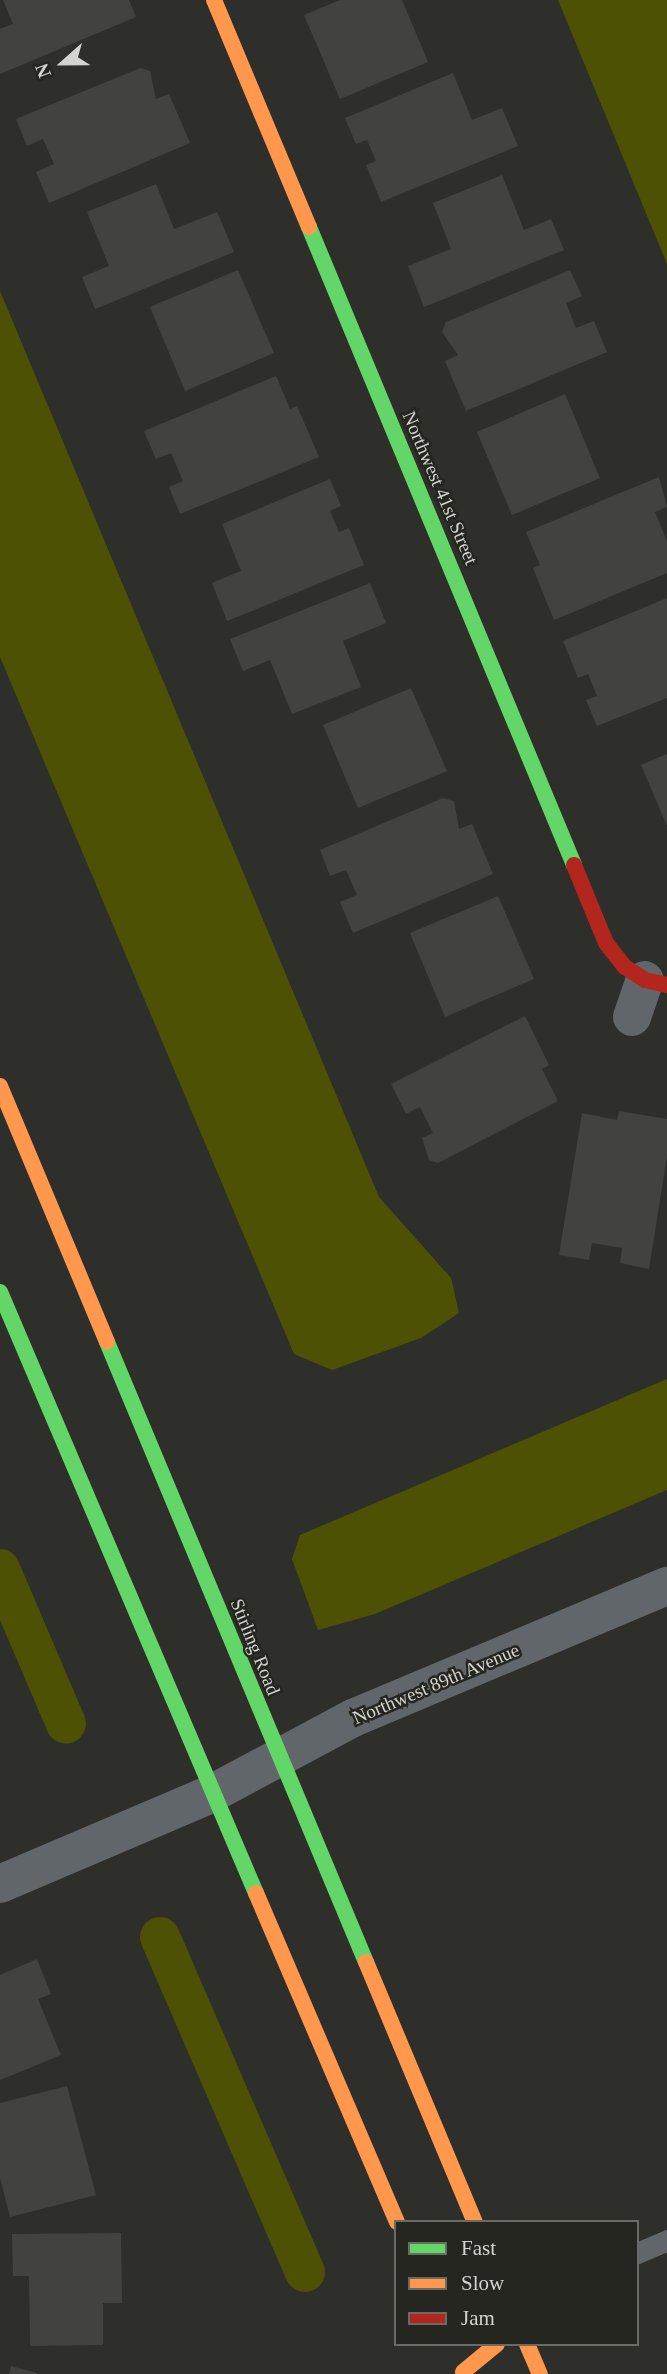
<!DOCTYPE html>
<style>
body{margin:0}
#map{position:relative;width:667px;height:2374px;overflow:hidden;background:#2e2f2a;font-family:Georgia,serif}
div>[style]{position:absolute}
.water>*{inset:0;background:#4d5104}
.canal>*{height:40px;margin:-20px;padding:0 20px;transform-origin:20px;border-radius:20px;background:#4d5104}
.building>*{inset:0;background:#42433f}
.lane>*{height:21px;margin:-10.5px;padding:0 10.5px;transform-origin:10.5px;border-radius:10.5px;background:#61666b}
.street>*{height:38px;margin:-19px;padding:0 19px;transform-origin:19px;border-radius:19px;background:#61666b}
.fast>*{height:16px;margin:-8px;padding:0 8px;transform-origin:8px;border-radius:8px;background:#63d668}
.slow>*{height:16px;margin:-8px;padding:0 8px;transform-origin:8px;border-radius:8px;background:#ff974d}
.jam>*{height:16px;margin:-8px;padding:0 8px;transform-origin:8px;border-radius:8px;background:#b3261e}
span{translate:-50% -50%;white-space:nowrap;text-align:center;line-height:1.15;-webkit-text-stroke:5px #252620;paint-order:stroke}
.street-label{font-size:19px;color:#d3d3cf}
.legend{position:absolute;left:394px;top:2220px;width:245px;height:126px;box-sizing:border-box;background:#252620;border:2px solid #6b6b66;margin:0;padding:9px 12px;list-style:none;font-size:21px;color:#d3d3cf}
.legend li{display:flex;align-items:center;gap:14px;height:35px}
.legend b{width:35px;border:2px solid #6b6b66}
.north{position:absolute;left:28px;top:28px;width:70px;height:70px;-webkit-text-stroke:5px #252620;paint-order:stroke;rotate:249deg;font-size:19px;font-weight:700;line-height:28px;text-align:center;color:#d3d3cf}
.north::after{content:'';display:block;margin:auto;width:24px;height:32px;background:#d3d3cf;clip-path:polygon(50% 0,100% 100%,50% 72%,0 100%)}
</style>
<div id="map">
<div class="water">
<i style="clip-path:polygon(558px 0,667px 0,667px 264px)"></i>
<i style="clip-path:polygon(0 291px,379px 1197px,451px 1278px,459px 1313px,421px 1338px,332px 1370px,294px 1354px,0 657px)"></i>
<i style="clip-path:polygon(667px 1379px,667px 1490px,375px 1614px,318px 1630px,292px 1559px,300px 1535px)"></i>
</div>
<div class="canal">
<i style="left:0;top:1569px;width:168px;rotate:66.9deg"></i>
<i style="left:160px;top:1937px;width:365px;rotate:66.6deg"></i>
</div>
<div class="building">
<i style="clip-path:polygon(3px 0,129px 0,136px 17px,0 74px,0 29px,13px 24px)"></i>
<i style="clip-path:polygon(340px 0,402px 0,428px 62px,340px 99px,304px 15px)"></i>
<i style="clip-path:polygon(140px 68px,150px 71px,156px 99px,169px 94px,190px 143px,49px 203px,36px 172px,54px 164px,43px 139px,27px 146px,16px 119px)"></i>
<i style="clip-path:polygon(453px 73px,472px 120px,502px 108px,518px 146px,381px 202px,366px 165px,376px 161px,367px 140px,356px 144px,345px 118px)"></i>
<i style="clip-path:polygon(502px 175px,524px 230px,551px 219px,564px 250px,424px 307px,408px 266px,451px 249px,433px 203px)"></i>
<i style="clip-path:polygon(156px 184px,174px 229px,217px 212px,234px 252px,95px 309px,82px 277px,109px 266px,87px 212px)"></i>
<i style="clip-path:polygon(238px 270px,274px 353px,185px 391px,150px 307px)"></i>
<i style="clip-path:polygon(570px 270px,582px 296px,566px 303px,576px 328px,594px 321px,607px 352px,466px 411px,445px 361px,458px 355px,442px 332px,446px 322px)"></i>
<i style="clip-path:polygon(276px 376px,290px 409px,297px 406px,319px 457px,180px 514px,169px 487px,183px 481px,171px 453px,156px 459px,144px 431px)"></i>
<i style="clip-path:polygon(565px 394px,600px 478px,512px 515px,477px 432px)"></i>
<i style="clip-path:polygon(659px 477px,667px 507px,655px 512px,667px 541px,667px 573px,554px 620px,533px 568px,540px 565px,526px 532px)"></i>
<i style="clip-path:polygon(330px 479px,341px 506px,330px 511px,339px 532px,349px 528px,364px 565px,227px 621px,212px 583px,241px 571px,222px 524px)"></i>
<i style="clip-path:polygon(370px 583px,386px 623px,343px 641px,361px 687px,292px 714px,270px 660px,243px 671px,230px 639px)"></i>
<i style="clip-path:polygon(667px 598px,667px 698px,597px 726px,586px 700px,597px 696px,588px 674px,578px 678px,563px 641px)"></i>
<i style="clip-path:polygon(411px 688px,447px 771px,358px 808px,323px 725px)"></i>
<i style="clip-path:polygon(667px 754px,667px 826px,641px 765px)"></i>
<i style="clip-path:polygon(443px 798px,454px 801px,459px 829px,472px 824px,493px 874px,353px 933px,340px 902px,357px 895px,346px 870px,330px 876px,320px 850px)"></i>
<i style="clip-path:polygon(498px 896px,534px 979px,445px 1017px,410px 933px)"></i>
<i style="clip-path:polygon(525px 1016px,549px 1065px,542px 1069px,558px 1101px,438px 1163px,429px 1160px,422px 1138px,433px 1133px,420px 1107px,406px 1114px,391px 1084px)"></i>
<i style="clip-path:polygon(619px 1111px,667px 1119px,667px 1156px,649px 1269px,620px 1263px,622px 1248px,592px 1243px,589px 1260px,559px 1255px,582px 1113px,617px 1120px)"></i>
<i style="clip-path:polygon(37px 1959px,51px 1994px,38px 1999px,61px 2055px,0 2080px,0 1975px)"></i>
<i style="clip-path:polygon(67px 2086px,96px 2195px,10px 2217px,0 2178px,0 2103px)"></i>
<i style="clip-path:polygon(121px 2233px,122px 2303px,103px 2303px,103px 2345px,30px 2346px,29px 2276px,13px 2276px,12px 2234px)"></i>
<i style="clip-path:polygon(11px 2366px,37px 2373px,37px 2374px,9px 2374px)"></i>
</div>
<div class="lane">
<i style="left:637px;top:2253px;width:33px;rotate:-23deg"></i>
</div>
<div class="street">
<i style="left:632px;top:1017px;width:39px;rotate:-71deg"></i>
<i style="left:0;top:1884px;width:229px;rotate:-23.1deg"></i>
<i style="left:211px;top:1794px;width:161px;rotate:-28.2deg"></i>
<i style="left:353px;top:1718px;width:341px;rotate:-22.8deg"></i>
</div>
<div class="fast">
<i style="left:309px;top:227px;width:691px;rotate:67.44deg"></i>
<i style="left:0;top:1292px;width:653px;rotate:66.93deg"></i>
<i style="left:107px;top:1342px;width:672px;rotate:67.33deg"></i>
</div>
<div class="slow">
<i style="left:214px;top:0;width:246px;rotate:67.3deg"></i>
<i style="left:0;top:1086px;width:277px;rotate:67.3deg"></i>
<i style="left:256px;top:1893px;width:358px;rotate:66.8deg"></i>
<i style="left:366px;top:1962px;width:282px;rotate:67.3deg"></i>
<i style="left:527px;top:2344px;width:33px;rotate:67deg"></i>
<i style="left:463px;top:2372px;width:44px;rotate:-39.5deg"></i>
</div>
<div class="jam">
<i style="left:574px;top:865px;width:84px;rotate:67.7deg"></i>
<i style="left:606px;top:943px;width:31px;rotate:52deg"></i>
<i style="left:625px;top:967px;width:24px;rotate:33deg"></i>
<i style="left:645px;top:980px;width:23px;rotate:13deg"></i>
</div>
<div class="street-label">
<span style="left:440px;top:488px;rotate:67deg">Northwest 41st Street</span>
<span style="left:255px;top:1647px;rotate:68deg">Stirling Road</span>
<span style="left:436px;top:1684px;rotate:-23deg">Northwest 89th Avenue</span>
</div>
<ul class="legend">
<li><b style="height:9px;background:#63d668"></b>Fast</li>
<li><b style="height:9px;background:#ff974d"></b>Slow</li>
<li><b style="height:9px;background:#b3261e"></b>Jam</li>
</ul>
<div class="north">N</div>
</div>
